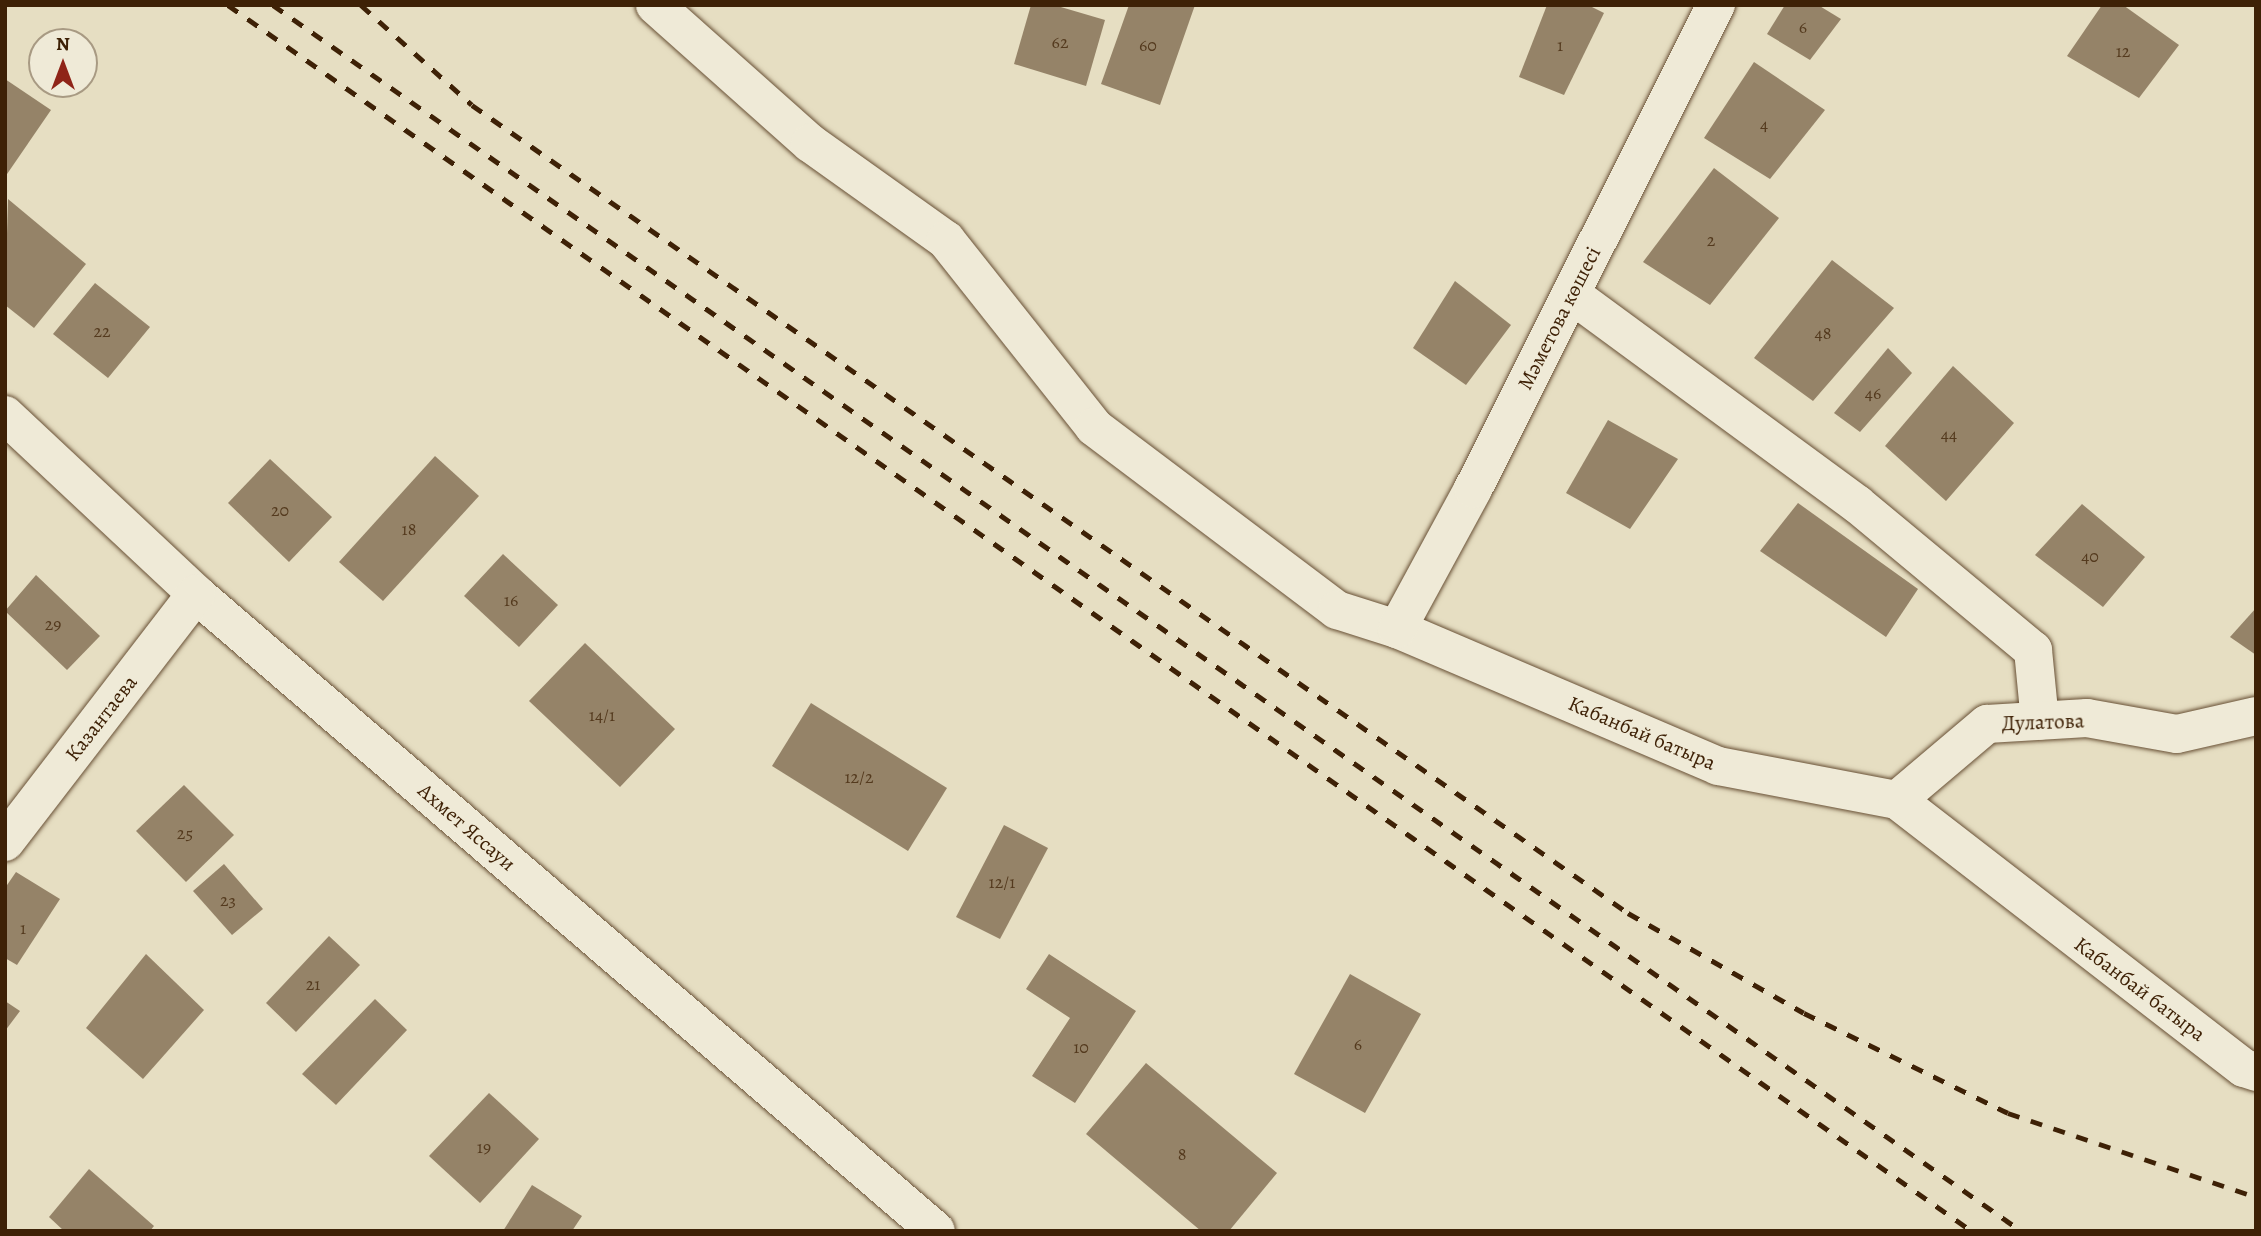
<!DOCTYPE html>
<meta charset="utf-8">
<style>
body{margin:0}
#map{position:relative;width:2261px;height:1236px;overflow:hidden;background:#e6dec2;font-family:Alegreya,serif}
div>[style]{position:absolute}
.building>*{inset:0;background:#958368}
.roads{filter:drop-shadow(0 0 2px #685035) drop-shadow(0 0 2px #685035)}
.minor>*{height:38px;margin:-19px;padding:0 19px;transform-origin:19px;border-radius:19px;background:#efead7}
.rail>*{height:5px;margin-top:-2.5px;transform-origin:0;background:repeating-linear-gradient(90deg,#3e2106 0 12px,transparent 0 24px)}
span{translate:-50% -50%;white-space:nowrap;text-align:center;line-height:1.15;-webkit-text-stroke:6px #efead7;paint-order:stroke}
.number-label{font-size:18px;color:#543a1e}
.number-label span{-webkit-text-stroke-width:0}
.street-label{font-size:21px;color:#3e2106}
.frame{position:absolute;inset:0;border:7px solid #3e2106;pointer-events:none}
.north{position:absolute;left:28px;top:28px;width:70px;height:70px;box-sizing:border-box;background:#efead7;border:2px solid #a89a83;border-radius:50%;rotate:0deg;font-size:19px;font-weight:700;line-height:28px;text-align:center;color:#3e2106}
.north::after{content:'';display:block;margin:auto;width:24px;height:32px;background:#8f2418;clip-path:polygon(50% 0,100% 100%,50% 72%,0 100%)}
</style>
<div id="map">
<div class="building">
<i style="clip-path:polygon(1031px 5px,1054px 5px,1105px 20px,1086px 86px,1014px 64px)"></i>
<i style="clip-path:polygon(1129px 5px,1195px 5px,1160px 105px,1101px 84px)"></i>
<i style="clip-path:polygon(1547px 5px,1588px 5px,1604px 13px,1564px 95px,1519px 77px)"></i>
<i style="clip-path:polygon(1785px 5px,1818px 5px,1841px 19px,1810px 60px,1767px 34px)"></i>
<i style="clip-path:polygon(2102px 5px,2123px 5px,2179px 45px,2139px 98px,2067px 56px)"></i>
<i style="clip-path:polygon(1754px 62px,1825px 110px,1770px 179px,1704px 138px)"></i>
<i style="clip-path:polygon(5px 79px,51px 110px,5px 177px)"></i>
<i style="clip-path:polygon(1714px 168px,1779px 218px,1710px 305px,1643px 262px)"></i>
<i style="clip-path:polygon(8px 199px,86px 264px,34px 328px,5px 305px)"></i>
<i style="clip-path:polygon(1832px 260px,1894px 308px,1813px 401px,1754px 358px)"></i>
<i style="clip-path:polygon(1455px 281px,1511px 325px,1466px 385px,1413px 348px)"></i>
<i style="clip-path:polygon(95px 283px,150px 327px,108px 378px,53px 334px)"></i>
<i style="clip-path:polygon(1888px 348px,1912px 373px,1860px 432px,1834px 413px)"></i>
<i style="clip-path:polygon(1953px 366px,2014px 423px,1946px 501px,1885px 446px)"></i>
<i style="clip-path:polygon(1608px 420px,1678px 459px,1630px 529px,1566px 493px)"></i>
<i style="clip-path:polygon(435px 456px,479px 496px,383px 601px,339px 562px)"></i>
<i style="clip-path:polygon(270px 459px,332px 517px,289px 562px,228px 503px)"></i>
<i style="clip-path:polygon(1798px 503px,1918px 589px,1886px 637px,1760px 551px)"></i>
<i style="clip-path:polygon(2082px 504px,2145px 557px,2103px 607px,2035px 555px)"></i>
<i style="clip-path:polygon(503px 554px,558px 605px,519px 647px,464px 596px)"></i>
<i style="clip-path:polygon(36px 575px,100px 636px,67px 670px,5px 611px)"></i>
<i style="clip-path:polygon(2256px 608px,2256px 655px,2230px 637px)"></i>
<i style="clip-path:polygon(585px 643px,675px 729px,620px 787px,529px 701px)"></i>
<i style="clip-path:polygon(811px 703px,947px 788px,908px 851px,772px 766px)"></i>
<i style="clip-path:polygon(184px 785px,234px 835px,186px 882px,136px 831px)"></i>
<i style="clip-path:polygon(1004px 825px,1048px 848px,1000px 939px,956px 917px)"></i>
<i style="clip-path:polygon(224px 864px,263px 909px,232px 935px,193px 891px)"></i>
<i style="clip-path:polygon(16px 872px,60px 899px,17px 965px,5px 958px,5px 888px)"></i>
<i style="clip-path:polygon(329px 936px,360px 965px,296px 1032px,266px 1003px)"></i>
<i style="clip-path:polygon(146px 954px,204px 1010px,143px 1079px,86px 1028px)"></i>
<i style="clip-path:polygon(1049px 954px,1136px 1011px,1075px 1103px,1032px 1076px,1070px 1018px,1026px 989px)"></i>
<i style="clip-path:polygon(1350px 974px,1421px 1014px,1365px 1113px,1294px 1074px)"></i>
<i style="clip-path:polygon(375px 999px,407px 1030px,336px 1105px,302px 1074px)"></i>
<i style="clip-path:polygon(5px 1001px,20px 1011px,5px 1031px)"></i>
<i style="clip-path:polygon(1146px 1063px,1277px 1173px,1229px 1231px,1201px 1231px,1086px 1134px)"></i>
<i style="clip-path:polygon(489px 1093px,539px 1139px,480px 1203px,429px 1156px)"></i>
<i style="clip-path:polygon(89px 1169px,154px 1226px,150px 1231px,64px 1231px,49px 1217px)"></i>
<i style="clip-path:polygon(532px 1185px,582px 1216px,572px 1231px,503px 1231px)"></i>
</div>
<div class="roads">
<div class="minor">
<i style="left:655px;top:5px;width:208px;rotate:41.7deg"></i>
<i style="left:810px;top:143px;width:167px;rotate:35.5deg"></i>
<i style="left:946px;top:240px;width:238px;rotate:51.6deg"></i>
<i style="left:1094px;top:427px;width:304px;rotate:37deg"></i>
<i style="left:1337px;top:610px;width:63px;rotate:17.6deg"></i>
<i style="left:1397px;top:629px;width:349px;rotate:23.1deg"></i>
<i style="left:1718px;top:766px;width:182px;rotate:10.8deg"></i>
<i style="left:1897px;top:800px;width:438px;rotate:37.7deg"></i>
<i style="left:2244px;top:1068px;width:13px;rotate:18deg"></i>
<i style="left:1571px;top:294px;width:355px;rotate:36.3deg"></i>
<i style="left:1857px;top:504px;width:229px;rotate:39.7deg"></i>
<i style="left:2033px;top:650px;width:71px;rotate:84.4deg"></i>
<i style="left:5px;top:415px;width:262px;rotate:43.1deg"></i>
<i style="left:196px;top:594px;width:976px;rotate:40.72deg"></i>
<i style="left:1397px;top:629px;width:159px;rotate:-61.5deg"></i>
<i style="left:1473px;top:489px;width:542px;rotate:-63.34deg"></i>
<i style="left:1897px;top:800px;width:118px;rotate:-40.2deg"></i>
<i style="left:1987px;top:724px;width:100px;rotate:-3.4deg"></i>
<i style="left:2087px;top:718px;width:91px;rotate:10.1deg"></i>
<i style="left:2177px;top:734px;width:81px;rotate:-12.8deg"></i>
<i style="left:5px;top:842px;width:313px;rotate:-52.4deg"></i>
</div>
</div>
<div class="rail">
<i style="left:228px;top:5px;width:2132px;rotate:35.11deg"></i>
<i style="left:273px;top:5px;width:2135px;rotate:35.04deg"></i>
<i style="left:361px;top:5px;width:149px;rotate:42deg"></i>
<i style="left:472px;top:105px;width:1410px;rotate:34.95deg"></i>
<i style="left:1628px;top:913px;width:202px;rotate:29.6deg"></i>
<i style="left:1804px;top:1013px;width:227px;rotate:26.1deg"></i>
<i style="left:2008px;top:1113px;width:262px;rotate:18.7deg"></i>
</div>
<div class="number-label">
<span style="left:1803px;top:27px">6</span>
<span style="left:1060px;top:42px">62</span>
<span style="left:1148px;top:45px">60</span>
<span style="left:1560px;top:45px">1</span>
<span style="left:2123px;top:51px">12</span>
<span style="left:1764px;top:124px">4</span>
<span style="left:1711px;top:240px">2</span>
<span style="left:102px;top:331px">22</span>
<span style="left:1823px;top:333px">48</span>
<span style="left:1873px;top:393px">46</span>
<span style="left:1949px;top:434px">44</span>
<span style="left:280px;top:510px">20</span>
<span style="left:409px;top:529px">18</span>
<span style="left:2090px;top:556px">40</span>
<span style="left:511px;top:600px">16</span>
<span style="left:53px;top:624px">29</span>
<span style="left:602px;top:715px">14/1</span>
<span style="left:859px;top:777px">12/2</span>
<span style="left:185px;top:833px">25</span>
<span style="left:1002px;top:882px">12/1</span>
<span style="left:228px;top:900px">23</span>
<span style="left:23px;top:928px">1</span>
<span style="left:313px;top:984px">21</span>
<span style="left:1358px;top:1044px">6</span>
<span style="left:1081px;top:1047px">10</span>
<span style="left:484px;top:1147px">19</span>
<span style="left:1182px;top:1154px">8</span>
</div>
<div class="street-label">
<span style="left:1559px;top:318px;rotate:-63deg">Мәметова көшесі</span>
<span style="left:101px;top:718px;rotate:-52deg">Казантаева</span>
<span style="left:2043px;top:722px;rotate:-2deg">Дулатова</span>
<span style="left:1642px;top:733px;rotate:23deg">Кабанбай батыра</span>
<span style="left:467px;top:827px;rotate:41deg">Ахмет Яссауи</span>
<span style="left:2140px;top:989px;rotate:37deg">Кабанбай батыра</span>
</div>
<div class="frame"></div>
<div class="north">N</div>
</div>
